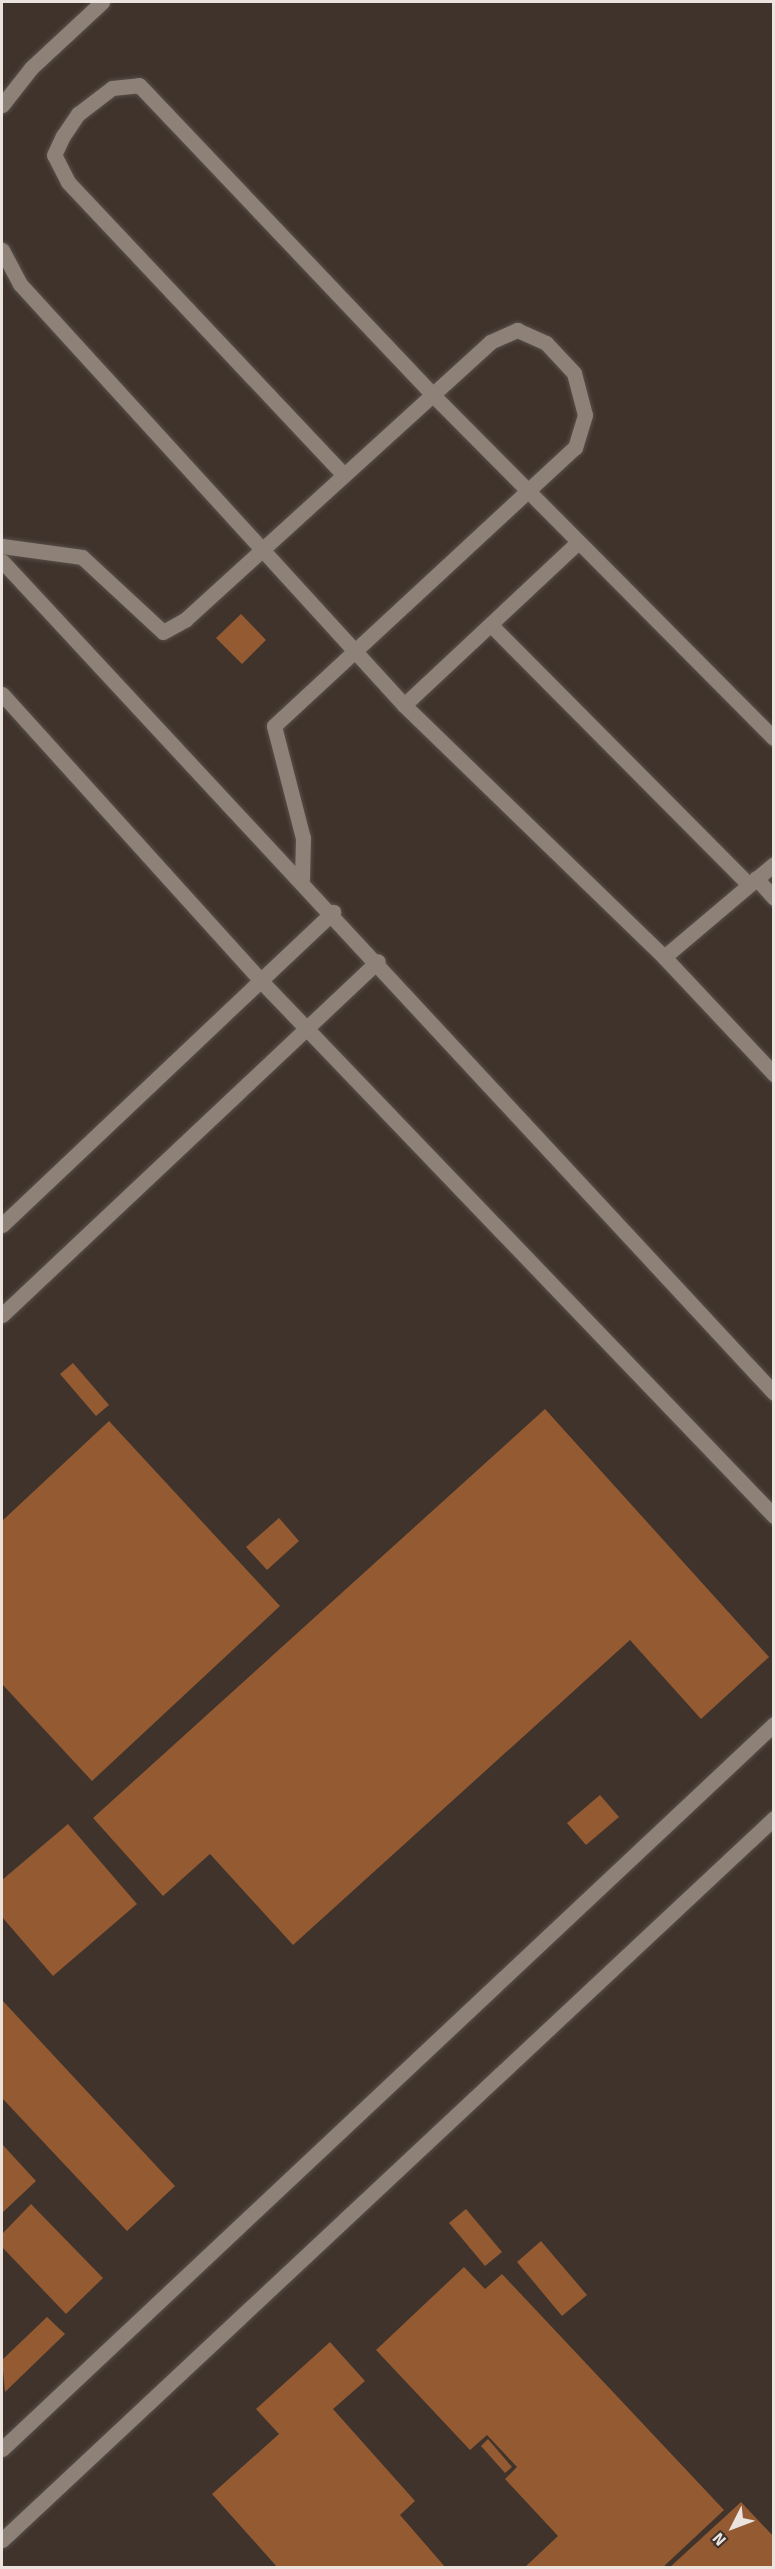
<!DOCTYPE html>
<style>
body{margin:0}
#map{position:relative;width:775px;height:2569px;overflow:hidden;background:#3f332c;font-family:Signika,sans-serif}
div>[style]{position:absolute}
.building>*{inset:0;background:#945a32}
.roads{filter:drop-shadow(0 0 2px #584f49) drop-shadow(0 0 2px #584f49)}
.minor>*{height:15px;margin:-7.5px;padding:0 7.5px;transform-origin:7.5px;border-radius:7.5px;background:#8e8178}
span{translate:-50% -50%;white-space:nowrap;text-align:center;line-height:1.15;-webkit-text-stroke:4.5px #3f332c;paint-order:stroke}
.frame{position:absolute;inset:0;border:3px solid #eae3de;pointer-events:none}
.north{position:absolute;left:703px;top:2497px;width:60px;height:60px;-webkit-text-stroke:4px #3f332c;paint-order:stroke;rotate:228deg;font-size:16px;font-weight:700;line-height:24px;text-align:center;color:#eae3de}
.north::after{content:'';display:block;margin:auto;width:21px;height:27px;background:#eae3de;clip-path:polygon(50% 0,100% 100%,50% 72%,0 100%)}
</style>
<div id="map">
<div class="building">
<i style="clip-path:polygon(241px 614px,266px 640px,242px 664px,216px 638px)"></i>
<i style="clip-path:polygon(73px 1363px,109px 1405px,96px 1416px,60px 1374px)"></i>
<i style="clip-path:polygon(545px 1409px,769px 1657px,701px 1719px,630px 1640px,293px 1945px,210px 1854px,163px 1896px,93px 1818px)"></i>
<i style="clip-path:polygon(109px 1421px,280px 1606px,92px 1781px,2px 1684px,2px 1521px)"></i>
<i style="clip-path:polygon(279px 1518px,299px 1541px,267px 1570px,246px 1547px)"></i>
<i style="clip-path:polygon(600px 1795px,619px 1817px,586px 1845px,567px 1823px)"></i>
<i style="clip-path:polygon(68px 1824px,137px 1904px,53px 1976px,2px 1917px,2px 1880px)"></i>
<i style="clip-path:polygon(2px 2000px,175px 2186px,127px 2231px,2px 2098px)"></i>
<i style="clip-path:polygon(2px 2144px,36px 2181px,2px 2213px)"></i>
<i style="clip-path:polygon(31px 2204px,103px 2278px,66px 2314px,2px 2247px,2px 2234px)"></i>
<i style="clip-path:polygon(466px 2209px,502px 2252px,485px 2266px,449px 2223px)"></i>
<i style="clip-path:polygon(541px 2241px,587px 2295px,562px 2316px,517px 2262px)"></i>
<i style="clip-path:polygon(464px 2267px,485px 2289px,502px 2274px,724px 2510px,662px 2568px,524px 2568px,558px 2536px,505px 2479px,517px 2467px,487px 2435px,470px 2450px,376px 2350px)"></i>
<i style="clip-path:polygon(47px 2317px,65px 2334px,5px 2392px,2px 2360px)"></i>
<i style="clip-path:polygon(330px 2342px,365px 2381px,333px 2409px,415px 2501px,400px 2515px,446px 2568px,278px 2568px,212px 2494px,279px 2434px,256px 2409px)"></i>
<i style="clip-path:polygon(488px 2439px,512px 2467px,505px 2473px,481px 2446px)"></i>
<i style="clip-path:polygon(741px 2502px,774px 2537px,774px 2568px,669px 2568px)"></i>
</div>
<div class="roads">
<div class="minor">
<i style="left:2px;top:105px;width:47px;rotate:-51.9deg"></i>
<i style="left:31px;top:68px;width:97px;rotate:-42.9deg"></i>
<i style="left:2px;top:250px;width:38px;rotate:62deg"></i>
<i style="left:20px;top:284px;width:570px;rotate:47.63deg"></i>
<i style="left:404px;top:705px;width:362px;rotate:44.1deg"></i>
<i style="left:343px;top:474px;width:401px;rotate:-133.3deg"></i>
<i style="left:68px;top:182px;width:30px;rotate:-117deg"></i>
<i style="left:54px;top:155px;width:21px;rotate:-65deg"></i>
<i style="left:63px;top:136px;width:27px;rotate:-56deg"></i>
<i style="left:78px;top:114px;width:43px;rotate:-37.4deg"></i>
<i style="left:112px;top:88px;width:27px;rotate:-6deg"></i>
<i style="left:139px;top:85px;width:424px;rotate:46.5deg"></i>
<i style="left:431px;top:393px;width:486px;rotate:45.2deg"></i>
<i style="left:2px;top:546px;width:81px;rotate:7.8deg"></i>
<i style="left:82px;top:557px;width:110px;rotate:42.8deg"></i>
<i style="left:163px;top:632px;width:26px;rotate:-29deg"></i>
<i style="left:186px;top:619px;width:411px;rotate:-42.3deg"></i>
<i style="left:490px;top:342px;width:30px;rotate:-24deg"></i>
<i style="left:517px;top:330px;width:32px;rotate:24deg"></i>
<i style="left:546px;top:343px;width:41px;rotate:47deg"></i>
<i style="left:574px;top:373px;width:43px;rotate:75.3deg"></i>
<i style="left:585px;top:415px;width:34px;rotate:107deg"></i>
<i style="left:575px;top:447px;width:410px;rotate:137.2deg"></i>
<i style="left:274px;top:726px;width:116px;rotate:75.5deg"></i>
<i style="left:303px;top:838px;width:42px;rotate:91.4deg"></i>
<i style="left:2px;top:561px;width:1135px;rotate:47.14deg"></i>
<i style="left:491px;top:625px;width:363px;rotate:45.2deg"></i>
<i style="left:2px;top:694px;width:385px;rotate:47.9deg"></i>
<i style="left:260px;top:980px;width:743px;rotate:46.2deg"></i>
<i style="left:404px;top:705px;width:237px;rotate:-43.1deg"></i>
<i style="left:774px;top:864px;width:144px;rotate:139.8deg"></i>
<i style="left:664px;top:957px;width:161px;rotate:46.8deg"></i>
<i style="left:756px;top:878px;width:27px;rotate:48deg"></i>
<i style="left:2px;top:1225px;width:456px;rotate:-43.4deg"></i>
<i style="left:2px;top:1315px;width:516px;rotate:-43.27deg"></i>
<i style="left:2px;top:2449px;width:1059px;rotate:-43.2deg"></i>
<i style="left:2px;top:2540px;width:1057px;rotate:-43.08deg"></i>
</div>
</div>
<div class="frame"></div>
<div class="north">N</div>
</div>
